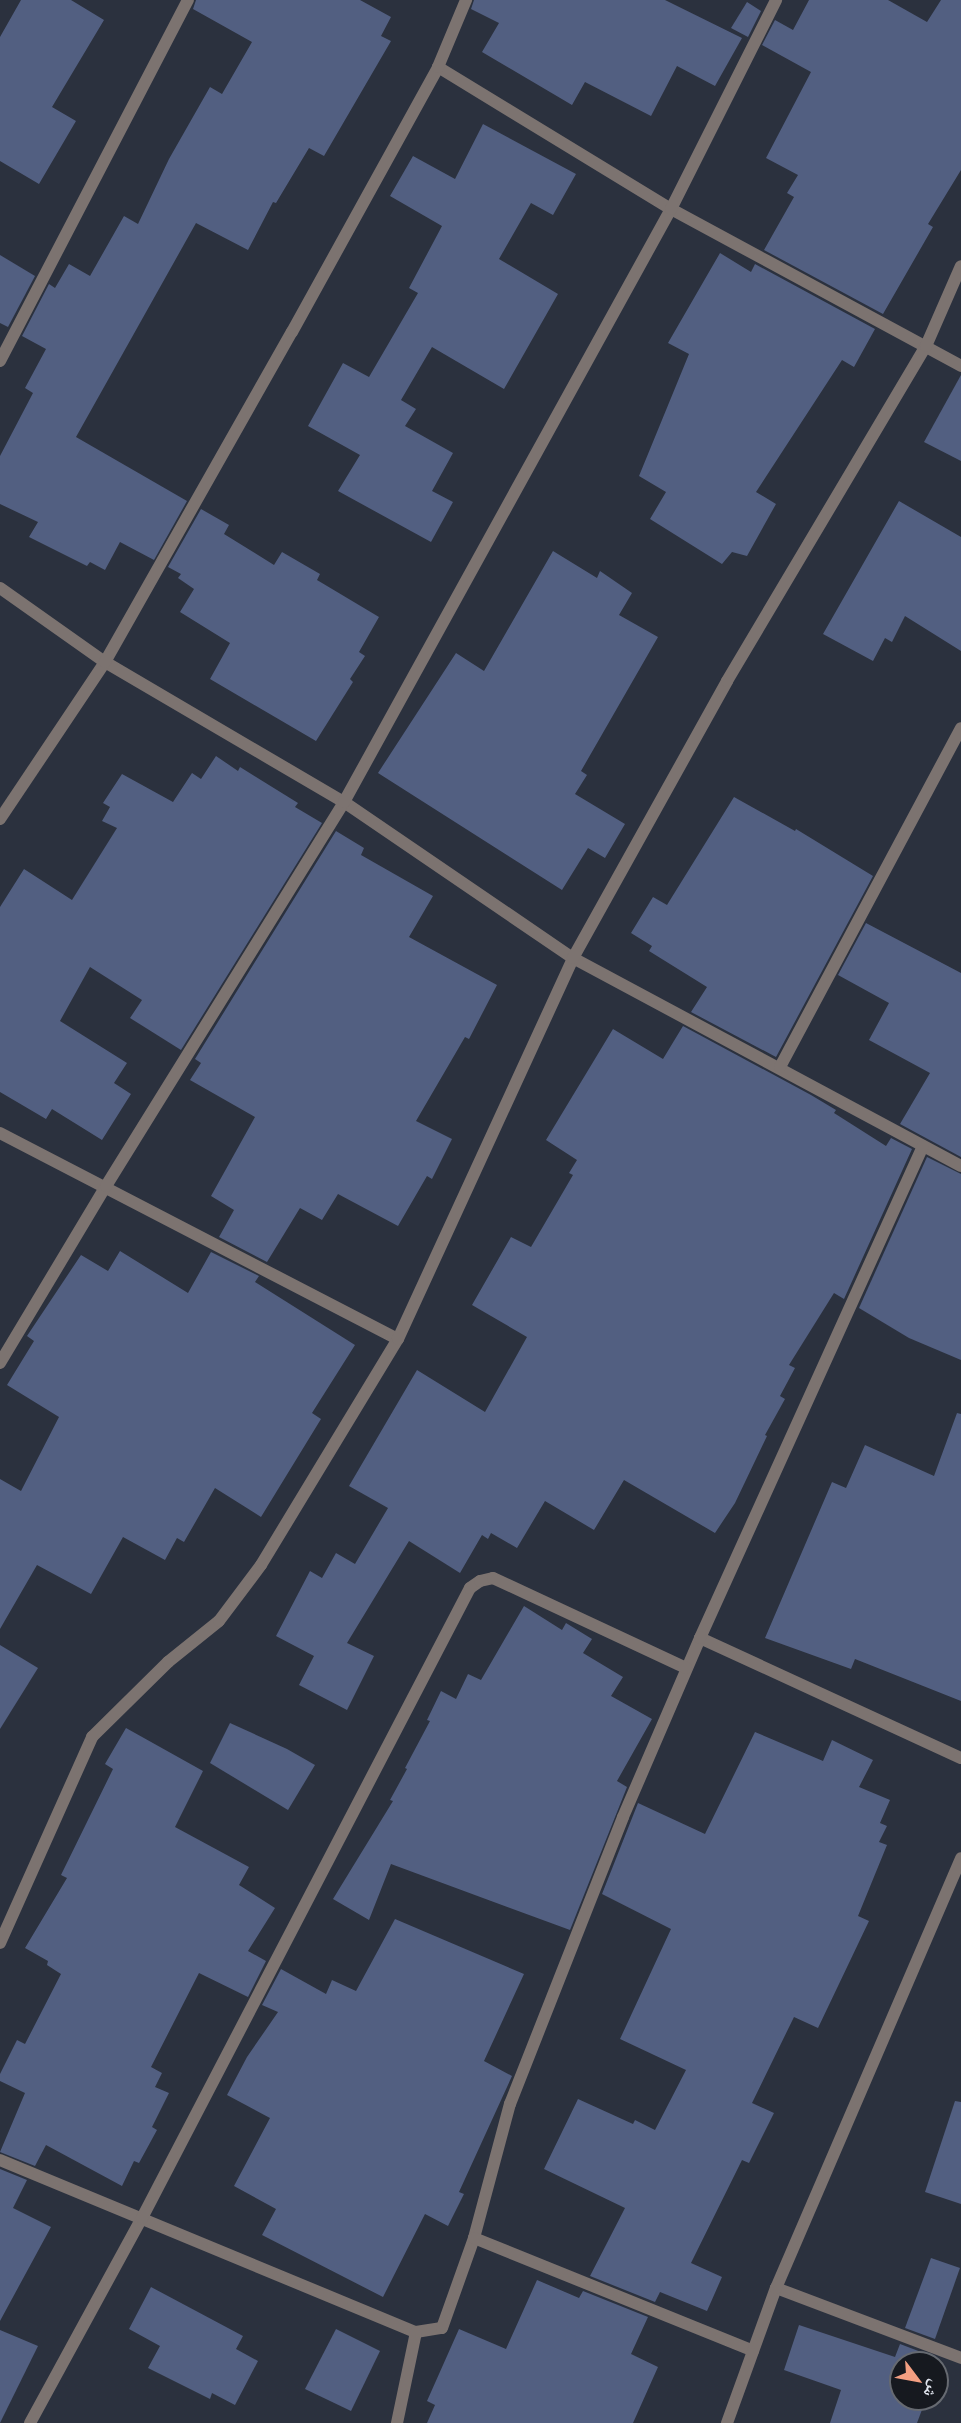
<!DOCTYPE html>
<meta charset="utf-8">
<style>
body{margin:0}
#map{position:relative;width:961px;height:2423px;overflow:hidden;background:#2b313e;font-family:"Golos Text","Noto Naskh Arabic",sans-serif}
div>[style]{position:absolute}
.building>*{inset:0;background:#525f81}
.street>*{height:12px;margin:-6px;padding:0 6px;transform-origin:6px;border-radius:6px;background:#7c7370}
span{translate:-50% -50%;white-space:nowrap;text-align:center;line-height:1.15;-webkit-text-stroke:5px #16191f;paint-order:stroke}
.north{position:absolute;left:889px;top:2351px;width:60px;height:60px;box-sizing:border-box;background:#16191f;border:2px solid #666a71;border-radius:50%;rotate:122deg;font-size:16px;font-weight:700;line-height:24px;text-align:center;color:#dfe3ec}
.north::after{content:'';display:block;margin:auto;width:21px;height:27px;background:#f39f82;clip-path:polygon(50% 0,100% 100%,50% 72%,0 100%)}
</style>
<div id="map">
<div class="building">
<i style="clip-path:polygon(21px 0,71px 0,104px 20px,52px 107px,76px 121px,39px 184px,0 161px,0 37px)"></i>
<i style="clip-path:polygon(196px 0,360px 0,391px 17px,381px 36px,391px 41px,324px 156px,309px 148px,276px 203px,273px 202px,248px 250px,196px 223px,76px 437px,187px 501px,154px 560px,120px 542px,105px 570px,90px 562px,87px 566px,29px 537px,38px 522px,0 504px,0 456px,33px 393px,25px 388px,46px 349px,22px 336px,49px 284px,55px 288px,69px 264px,90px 276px,124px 216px,138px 224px,169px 159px,210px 87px,222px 94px,252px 42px,193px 9px)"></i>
<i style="clip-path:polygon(474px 0,665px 0,742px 38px,715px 86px,677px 66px,651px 116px,585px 82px,572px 105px,482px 52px,499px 23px,471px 9px)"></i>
<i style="clip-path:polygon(809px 0,888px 0,927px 22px,941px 0,961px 0,961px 170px,928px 224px,933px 227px,883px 314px,764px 250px,794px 197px,787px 193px,798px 175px,766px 158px,811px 72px,762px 45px,775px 20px,793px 30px)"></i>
<i style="clip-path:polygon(747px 2px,761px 11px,748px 37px,731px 28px)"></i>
<i style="clip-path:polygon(483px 124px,576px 174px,553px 215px,531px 203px,499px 259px,558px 294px,504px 389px,432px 347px,401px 400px,416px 409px,405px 426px,453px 453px,432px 491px,453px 502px,431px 542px,338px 491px,360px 455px,308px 426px,343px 363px,369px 377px,418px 293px,409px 288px,442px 226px,390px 196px,413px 156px,455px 179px)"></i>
<i style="clip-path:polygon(720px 253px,751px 272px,755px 264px,875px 329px,854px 367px,842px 360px,756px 492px,776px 504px,747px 556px,732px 552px,722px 564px,650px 519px,666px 492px,639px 476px,689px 354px,668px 343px)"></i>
<i style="clip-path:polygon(0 255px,35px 276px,8px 327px,0 323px)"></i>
<i style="clip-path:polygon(961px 375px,961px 461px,924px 442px)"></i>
<i style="clip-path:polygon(899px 501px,961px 537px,961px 651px,905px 616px,892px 642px,885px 638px,873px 661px,823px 634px)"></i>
<i style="clip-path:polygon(201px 509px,229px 525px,224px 534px,274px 565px,282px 552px,320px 574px,317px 580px,379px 617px,359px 652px,365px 656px,350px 679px,353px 682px,316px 741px,210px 679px,230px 643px,180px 612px,194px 589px,178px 578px,181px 574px,168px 567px)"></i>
<i style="clip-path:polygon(553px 551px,597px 578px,600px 571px,632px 593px,619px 615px,658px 637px,581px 771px,587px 775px,575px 794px,625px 824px,605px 858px,588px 848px,562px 890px,378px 773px,456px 653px,484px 671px)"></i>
<i style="clip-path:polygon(216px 756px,238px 771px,240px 767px,298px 803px,295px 807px,322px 823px,181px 1050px,130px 1018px,142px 1000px,90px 967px,60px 1021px,127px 1063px,114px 1083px,131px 1094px,102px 1140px,52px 1109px,46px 1119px,0 1092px,0 907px,24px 869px,72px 900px,117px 828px,102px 821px,110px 807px,103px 803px,122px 774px,173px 802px,192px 773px,201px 779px)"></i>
<i style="clip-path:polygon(734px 797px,795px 831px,796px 829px,873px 876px,776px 1057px,691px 1012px,707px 987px,649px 951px,652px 946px,631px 933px,653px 897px,667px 905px)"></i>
<i style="clip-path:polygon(336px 831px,364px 848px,361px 855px,433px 896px,409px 937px,497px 985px,469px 1039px,465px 1037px,416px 1121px,452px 1139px,432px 1179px,427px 1176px,398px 1226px,338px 1194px,322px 1220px,300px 1208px,267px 1262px,219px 1237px,234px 1210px,211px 1196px,255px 1117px,190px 1080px,201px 1063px,195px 1059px)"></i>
<i style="clip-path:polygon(866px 923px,961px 973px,961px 1157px,900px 1124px,930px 1073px,869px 1040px,889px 1003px,838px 975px)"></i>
<i style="clip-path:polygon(683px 1026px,811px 1095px,836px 1110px,834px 1113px,886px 1146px,891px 1138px,912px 1149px,844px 1299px,834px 1293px,789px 1365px,795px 1368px,780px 1396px,785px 1399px,765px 1435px,767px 1436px,735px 1503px,715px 1533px,624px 1480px,594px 1530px,545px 1501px,517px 1548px,491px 1533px,488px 1539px,482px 1535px,460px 1573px,409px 1541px,347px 1643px,374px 1656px,347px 1710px,299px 1685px,314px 1656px,276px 1636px,310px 1571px,322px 1578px,336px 1553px,355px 1564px,388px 1508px,349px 1486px,417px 1370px,485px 1412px,527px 1337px,472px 1305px,511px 1237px,531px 1247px,573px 1175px,569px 1173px,577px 1160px,546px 1140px,613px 1029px,663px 1059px)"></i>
<i style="clip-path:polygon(927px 1157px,961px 1174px,961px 1360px,909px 1338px,859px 1308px)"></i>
<i style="clip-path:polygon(120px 1251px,188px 1293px,211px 1252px,259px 1276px,255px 1282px,355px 1345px,312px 1413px,321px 1419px,261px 1517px,215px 1488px,184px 1542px,177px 1538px,165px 1560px,123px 1537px,91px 1594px,37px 1565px,0 1629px,0 1479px,21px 1491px,59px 1417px,7px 1385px,34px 1341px,27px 1336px,81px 1255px,108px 1271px)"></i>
<i style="clip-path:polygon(957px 1413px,961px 1414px,961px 1701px,855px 1659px,851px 1669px,765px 1638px,832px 1482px,846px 1488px,865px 1445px,934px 1476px)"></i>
<i style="clip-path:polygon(524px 1606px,562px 1630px,566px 1623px,592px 1639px,583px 1653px,623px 1677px,611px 1696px,652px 1719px,617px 1781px,627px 1787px,570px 1930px,391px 1864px,369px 1920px,333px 1899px,393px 1801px,390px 1800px,407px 1769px,405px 1768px,430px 1721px,427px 1720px,441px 1691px,456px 1699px,468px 1674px,481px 1680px)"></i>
<i style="clip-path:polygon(0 1645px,38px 1668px,0 1729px)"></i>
<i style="clip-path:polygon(230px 1723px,287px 1749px,315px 1765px,288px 1810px,210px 1763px)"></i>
<i style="clip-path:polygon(126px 1728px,203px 1771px,175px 1827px,249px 1867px,239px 1885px,275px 1908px,248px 1951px,266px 1961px,248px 1997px,199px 1973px,151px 2067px,162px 2073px,155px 2087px,169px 2093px,152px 2127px,157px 2130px,139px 2163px,134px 2161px,122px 2186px,46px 2145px,35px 2166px,0 2152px,25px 2093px,0 2081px,0 2074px,17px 2040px,25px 2044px,61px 1974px,47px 1965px,48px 1961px,25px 1948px,67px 1878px,61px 1875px,113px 1769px,105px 1764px)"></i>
<i style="clip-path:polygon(755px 1732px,823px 1761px,832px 1740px,873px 1760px,859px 1787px,890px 1800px,880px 1823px,887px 1826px,879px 1842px,887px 1845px,858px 1916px,869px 1921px,818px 2028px,794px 2017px,752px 2103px,774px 2113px,749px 2163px,742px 2160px,691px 2263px,722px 2277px,707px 2311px,660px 2292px,655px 2302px,590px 2276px,625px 2208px,544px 2169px,578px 2099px,633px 2124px,635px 2120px,655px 2130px,686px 2070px,620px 2039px,671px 1929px,602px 1894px,638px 1803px,705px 1834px)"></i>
<i style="clip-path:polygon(395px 1919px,524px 1974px,484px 2061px,512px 2076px,459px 2192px,464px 2194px,448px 2226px,425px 2214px,383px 2297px,262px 2235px,276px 2209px,234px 2186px,270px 2118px,227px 2095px,247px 2057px,278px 2012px,262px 2005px,281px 1969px,326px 1994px,332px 1980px,356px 1991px)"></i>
<i style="clip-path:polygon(955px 2101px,961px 2102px,961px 2204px,925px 2192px)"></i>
<i style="clip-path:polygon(0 2169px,27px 2180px,13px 2208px,51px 2227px,0 2321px)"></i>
<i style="clip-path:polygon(931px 2258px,960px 2268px,935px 2339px,905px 2328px)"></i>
<i style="clip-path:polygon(537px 2280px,579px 2298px,583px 2291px,648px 2317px,631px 2354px,658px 2367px,633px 2423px,427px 2423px,435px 2405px,427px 2401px,459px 2329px,506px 2349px)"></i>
<i style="clip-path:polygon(151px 2287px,243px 2336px,236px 2349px,258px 2361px,235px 2405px,212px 2393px,210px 2399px,148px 2368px,160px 2346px,129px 2329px)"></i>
<i style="clip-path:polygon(799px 2325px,895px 2357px,900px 2344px,929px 2355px,926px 2363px,901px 2363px,901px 2399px,926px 2399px,917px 2423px,830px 2423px,841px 2390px,784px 2370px)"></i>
<i style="clip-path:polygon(336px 2329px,380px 2351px,351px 2411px,305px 2389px)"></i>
<i style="clip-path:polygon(0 2330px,38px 2346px,0 2423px)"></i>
</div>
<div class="street">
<i style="left:438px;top:67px;width:273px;rotate:31.4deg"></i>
<i style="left:671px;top:209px;width:330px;rotate:28.4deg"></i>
<i style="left:0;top:361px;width:407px;rotate:-62.5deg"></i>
<i style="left:0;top:588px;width:128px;rotate:35.2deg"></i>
<i style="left:105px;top:662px;width:277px;rotate:30.4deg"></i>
<i style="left:344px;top:802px;width:277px;rotate:34.3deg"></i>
<i style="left:573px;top:958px;width:440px;rotate:28.2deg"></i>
<i style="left:0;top:819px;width:189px;rotate:-56.2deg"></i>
<i style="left:105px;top:662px;width:379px;rotate:-60.5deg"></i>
<i style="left:292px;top:332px;width:303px;rotate:-61.1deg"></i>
<i style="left:438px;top:67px;width:73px;rotate:-67.3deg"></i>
<i style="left:780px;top:1067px;width:384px;rotate:-61.9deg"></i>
<i style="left:0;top:1133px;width:448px;rotate:27.4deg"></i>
<i style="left:0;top:1363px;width:206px;rotate:-59.1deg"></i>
<i style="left:106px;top:1186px;width:452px;rotate:-58.2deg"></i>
<i style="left:344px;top:802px;width:677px;rotate:-61.13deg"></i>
<i style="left:671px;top:209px;width:234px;rotate:-63.3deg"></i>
<i style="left:700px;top:1638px;width:287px;rotate:24.7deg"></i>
<i style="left:0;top:1943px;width:226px;rotate:-65.9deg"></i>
<i style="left:92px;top:1737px;width:107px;rotate:-44.6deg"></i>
<i style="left:168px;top:1662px;width:65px;rotate:-38.8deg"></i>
<i style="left:219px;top:1621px;width:70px;rotate:-53.1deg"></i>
<i style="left:261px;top:1565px;width:264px;rotate:-58.8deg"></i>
<i style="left:398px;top:1339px;width:419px;rotate:-65.3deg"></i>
<i style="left:573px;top:958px;width:317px;rotate:-60.9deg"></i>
<i style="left:727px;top:681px;width:390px;rotate:-59.3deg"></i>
<i style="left:926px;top:346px;width:87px;rotate:-66.4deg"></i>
<i style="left:0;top:2160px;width:450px;rotate:22.5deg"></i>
<i style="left:416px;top:2332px;width:26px;rotate:-9deg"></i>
<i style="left:442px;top:2328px;width:96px;rotate:-70.4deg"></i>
<i style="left:474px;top:2238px;width:139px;rotate:-75deg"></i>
<i style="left:510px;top:2104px;width:308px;rotate:-68.5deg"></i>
<i style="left:623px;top:1817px;width:195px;rotate:-66.7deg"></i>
<i style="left:700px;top:1638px;width:540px;rotate:-65.62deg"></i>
<i style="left:474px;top:2238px;width:301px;rotate:22deg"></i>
<i style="left:776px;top:2288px;width:198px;rotate:20.7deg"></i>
<i style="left:30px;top:2423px;width:234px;rotate:-61.4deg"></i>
<i style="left:142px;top:2218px;width:710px;rotate:-62.5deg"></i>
<i style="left:470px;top:1588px;width:12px;rotate:-35deg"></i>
<i style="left:480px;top:1581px;width:13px;rotate:-13deg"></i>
<i style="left:493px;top:1578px;width:213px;rotate:25deg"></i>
<i style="left:397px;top:2423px;width:93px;rotate:-78.2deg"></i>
<i style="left:727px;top:2423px;width:144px;rotate:-70.1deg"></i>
<i style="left:776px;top:2288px;width:468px;rotate:-66.7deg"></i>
</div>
<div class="north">ش</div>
</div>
